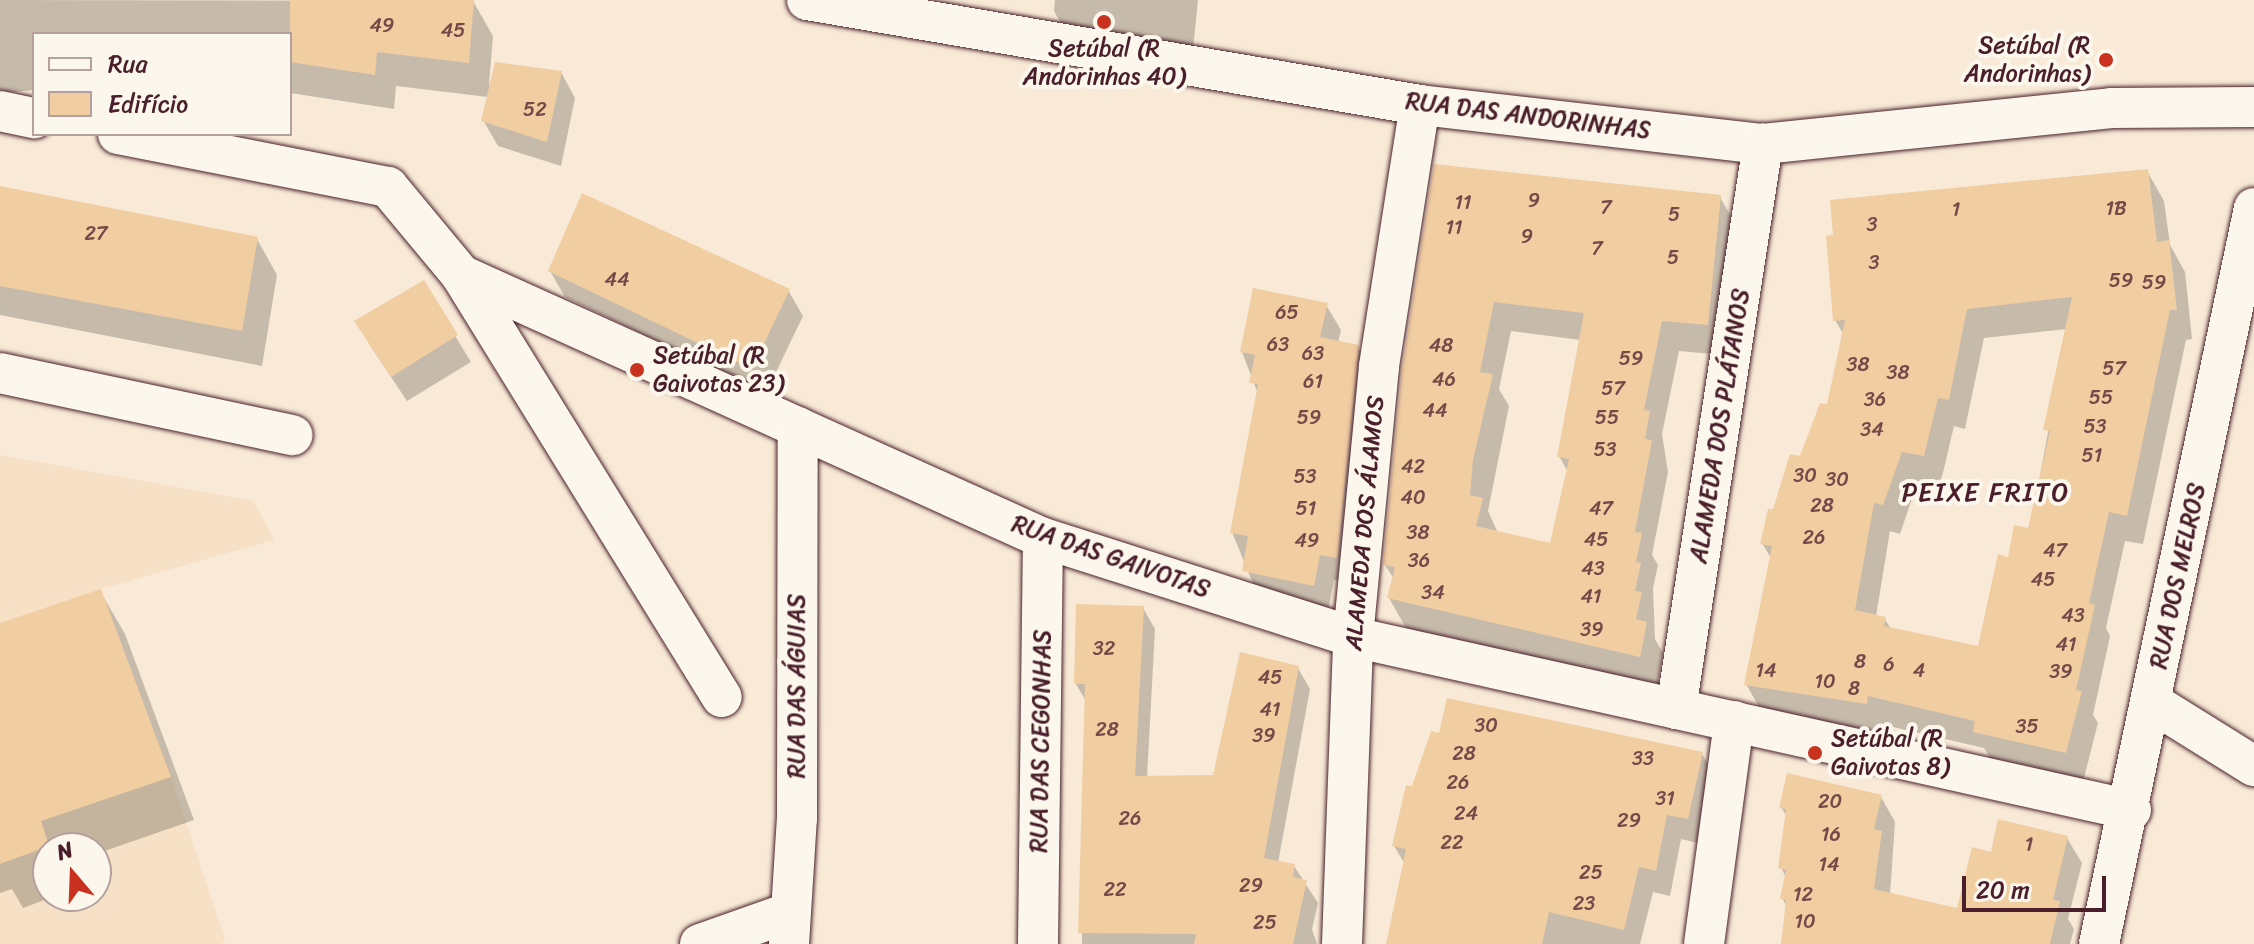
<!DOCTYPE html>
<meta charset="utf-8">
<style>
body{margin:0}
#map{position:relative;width:2254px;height:944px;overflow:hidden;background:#f8ead6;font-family:Sriracha,sans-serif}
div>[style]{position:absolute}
.built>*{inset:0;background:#f6e1c6}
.shadow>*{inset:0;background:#0003}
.building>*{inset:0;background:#f1cda2}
.roads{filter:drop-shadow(0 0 2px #4a1f2b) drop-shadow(0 0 2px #4a1f2b)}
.minor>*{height:40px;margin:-20px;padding:0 20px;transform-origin:20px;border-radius:20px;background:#fbf7ec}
.dots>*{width:22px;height:22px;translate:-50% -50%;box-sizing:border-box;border:4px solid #fbf7ec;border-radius:50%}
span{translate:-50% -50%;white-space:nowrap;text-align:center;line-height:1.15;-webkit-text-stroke:8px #fbf7ec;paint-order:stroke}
.number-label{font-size:20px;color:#744a49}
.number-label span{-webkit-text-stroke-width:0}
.poi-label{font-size:24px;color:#4a1f2b}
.right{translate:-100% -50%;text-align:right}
.left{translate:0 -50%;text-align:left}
.street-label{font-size:24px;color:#4a1f2b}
.neighbourhood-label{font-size:26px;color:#4a1f2b;letter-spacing:2px}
.legend{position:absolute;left:32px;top:32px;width:260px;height:104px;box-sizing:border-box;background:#fbf7ec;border:2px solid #b4a19f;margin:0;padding:10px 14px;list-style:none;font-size:24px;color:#4a1f2b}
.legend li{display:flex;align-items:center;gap:16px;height:40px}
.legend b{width:40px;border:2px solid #b4a19f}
.north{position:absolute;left:32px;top:832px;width:80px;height:80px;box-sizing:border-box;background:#fbf7ec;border:2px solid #b4a19f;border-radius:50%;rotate:341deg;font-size:22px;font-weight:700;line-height:32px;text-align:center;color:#4a1f2b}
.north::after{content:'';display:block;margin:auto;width:28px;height:36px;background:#c8321e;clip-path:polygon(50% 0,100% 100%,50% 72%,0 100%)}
.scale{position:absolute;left:1962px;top:876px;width:144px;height:36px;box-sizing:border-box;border:4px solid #4a1f2b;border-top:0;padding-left:10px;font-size:24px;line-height:28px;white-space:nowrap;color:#4a1f2b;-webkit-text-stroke:6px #fbf7ec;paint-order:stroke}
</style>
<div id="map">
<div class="built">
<i style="clip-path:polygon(evenodd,0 455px,254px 501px,274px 540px,101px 589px,171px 777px,225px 938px,222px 944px,0 944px,0 455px,48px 848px,96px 848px,96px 896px,48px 896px,48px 848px)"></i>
</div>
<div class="shadow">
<i style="clip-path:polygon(0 0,473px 1px,493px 36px,489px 85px,561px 72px,575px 98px,561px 166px,498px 146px,483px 120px,488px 97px,396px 86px,394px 109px,290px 93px,290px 34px,34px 34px,34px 90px,0 93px)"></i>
<i style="clip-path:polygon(1055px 0,1198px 0,1193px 49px,1068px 36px,1054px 11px)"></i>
<i style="clip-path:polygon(evenodd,1436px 166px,1720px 197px,1737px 227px,1724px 355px,1679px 351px,1662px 434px,1668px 472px,1652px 555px,1658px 565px,1653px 588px,1655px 639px,1663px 653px,1657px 686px,1406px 628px,1389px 598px,1394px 579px,1385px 565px,1436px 166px,1511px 331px,1581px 340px,1559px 456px,1568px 472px,1552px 545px,1498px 533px,1488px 511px,1509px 406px,1499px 389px,1511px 331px)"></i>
<i style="clip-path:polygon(evenodd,2147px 171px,2164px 201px,2170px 245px,2185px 272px,2192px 339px,2186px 340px,2143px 544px,2125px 541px,2106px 628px,2110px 636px,2093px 715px,2098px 723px,2083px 782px,1992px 761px,1984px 748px,1884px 725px,1883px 733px,1763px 714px,1746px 684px,1772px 560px,1762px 543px,1829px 406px,1844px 335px,1835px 320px,2147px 171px,2067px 329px,2030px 530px,2009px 559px,1980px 648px,1891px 629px,1884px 618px,1876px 616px,1890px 531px,1900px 534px,1918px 481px,1940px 485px,1954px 426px,1965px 429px,1984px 338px,2067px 329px)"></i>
<i style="clip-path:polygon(0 187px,257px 239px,277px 275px,262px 366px,0 315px)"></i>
<i style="clip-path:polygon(550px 271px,788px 290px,803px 316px,766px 393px,565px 297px)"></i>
<i style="clip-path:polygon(423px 283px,471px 362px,407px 401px,371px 347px)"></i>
<i style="clip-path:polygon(1326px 305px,1341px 330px,1338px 343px,1358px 347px,1372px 373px,1351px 583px,1334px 580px,1328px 611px,1258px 596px,1232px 532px,1258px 394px,1242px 352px)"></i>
<i style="clip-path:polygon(100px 591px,125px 634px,194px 820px,96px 854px,96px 848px,48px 848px,48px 896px,55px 896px,23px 908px,12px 889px,0 893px,0 625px)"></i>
<i style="clip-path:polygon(1143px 608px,1155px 629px,1147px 778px,1215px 777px,1298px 668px,1310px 689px,1278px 863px,1294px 866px,1318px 903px,1312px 929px,1317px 944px,1082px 944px,1087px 703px,1076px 684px)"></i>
<i style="clip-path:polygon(1702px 754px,1717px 779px,1702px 844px,1681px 839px,1670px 896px,1653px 892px,1640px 944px,1388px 944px,1405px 864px,1394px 846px)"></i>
<i style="clip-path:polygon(1881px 797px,1895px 822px,1890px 895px,1959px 910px,1992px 854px,2067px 838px,2082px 863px,2068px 919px,2074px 929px,2070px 944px,1782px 944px,1787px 907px,1782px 898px,1786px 878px,1781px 867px,1787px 817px,1781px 807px)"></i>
</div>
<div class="building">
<i style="clip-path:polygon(290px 0,474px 0,469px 63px,377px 52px,375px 75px,290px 62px)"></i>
<i style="clip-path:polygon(495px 62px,562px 71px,547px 142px,481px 121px)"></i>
<i style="clip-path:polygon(evenodd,1434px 164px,1721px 195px,1708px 325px,1662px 321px,1644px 410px,1650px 411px,1645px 439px,1652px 440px,1635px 532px,1642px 533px,1636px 562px,1641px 563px,1635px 591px,1642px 592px,1636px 619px,1647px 622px,1640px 657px,1387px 598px,1395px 567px,1383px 565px,1402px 369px,1434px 164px,1494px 302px,1584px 313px,1557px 457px,1569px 459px,1550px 543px,1476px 526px,1483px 498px,1470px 495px,1473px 460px,1493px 374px,1480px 372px,1494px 302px)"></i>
<i style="clip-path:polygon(evenodd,2148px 169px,2157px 242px,2169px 240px,2177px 310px,2170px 310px,2127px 516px,2109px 512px,2089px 603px,2095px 605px,2076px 690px,2082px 691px,2066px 753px,1973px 732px,1975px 721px,1868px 696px,1867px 704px,1744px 685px,1772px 546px,1760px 544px,1768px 509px,1773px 509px,1790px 454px,1800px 456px,1820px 403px,1827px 404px,1845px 320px,1833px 321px,1826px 236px,1833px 235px,1830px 200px,2148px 169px,2072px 297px,2043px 430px,2050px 431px,2028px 528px,2014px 525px,2008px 557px,1998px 554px,1978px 646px,1884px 626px,1886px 617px,1855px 610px,1874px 503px,1883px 505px,1902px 452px,1924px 456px,1938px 398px,1949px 400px,1967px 309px,2072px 297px)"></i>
<i style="clip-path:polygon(0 186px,258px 237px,242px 331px,0 286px)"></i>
<i style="clip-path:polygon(582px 193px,790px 289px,752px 369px,548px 271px)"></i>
<i style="clip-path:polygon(424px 280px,458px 335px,391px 377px,354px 321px)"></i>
<i style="clip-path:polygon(1253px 288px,1328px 303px,1320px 337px,1359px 345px,1337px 558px,1320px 555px,1314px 586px,1242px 571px,1248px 536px,1230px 533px,1258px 384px,1249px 383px,1255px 355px,1240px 352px)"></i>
<i style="clip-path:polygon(101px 589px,171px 777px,41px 821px,49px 846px,0 864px,0 623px)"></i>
<i style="clip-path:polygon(1076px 604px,1144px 606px,1135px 776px,1213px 775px,1240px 652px,1299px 666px,1264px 858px,1295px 864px,1293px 877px,1307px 880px,1293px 944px,1194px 944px,1196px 934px,1078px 933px,1085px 684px,1074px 684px)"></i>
<i style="clip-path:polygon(1447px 698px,1703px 752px,1688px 819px,1667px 815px,1656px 871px,1639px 867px,1624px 930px,1549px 912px,1542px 944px,1386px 944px,1406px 849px,1392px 846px,1406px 785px,1412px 786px,1431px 731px,1439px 733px)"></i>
<i style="clip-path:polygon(1787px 773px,1882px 795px,1874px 829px,1882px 831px,1874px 889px,1957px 908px,1972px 847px,1991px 852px,1998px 819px,2068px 836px,2053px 900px,2060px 901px,2050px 944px,1781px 944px,1786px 900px,1780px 899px,1786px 870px,1778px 868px,1786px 809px,1779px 808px)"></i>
</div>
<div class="roads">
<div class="minor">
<i style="left:807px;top:0;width:622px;rotate:9.72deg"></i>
<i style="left:1420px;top:105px;width:345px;rotate:6.5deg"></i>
<i style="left:1763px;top:144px;width:350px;rotate:-5.9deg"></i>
<i style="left:2111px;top:108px;width:143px;rotate:-0.4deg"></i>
<i style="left:0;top:111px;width:35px;rotate:12deg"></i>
<i style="left:118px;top:134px;width:275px;rotate:11.1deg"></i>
<i style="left:388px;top:187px;width:114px;rotate:50.3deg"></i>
<i style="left:461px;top:275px;width:639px;rotate:24.32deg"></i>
<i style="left:1043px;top:538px;width:325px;rotate:17.7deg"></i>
<i style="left:1353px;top:637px;width:797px;rotate:12.54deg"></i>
<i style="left:461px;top:275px;width:496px;rotate:58.3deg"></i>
<i style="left:0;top:373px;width:299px;rotate:12deg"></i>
<i style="left:2151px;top:702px;width:121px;rotate:31.9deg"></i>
<i style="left:1676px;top:709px;width:572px;rotate:-81.25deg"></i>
<i style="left:700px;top:944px;width:96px;rotate:-19.4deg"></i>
<i style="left:789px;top:944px;width:126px;rotate:-86.4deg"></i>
<i style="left:797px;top:818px;width:391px;rotate:-89.9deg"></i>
<i style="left:1038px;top:944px;width:406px;rotate:-89.3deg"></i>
<i style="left:1342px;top:944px;width:307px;rotate:-87.9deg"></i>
<i style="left:1353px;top:637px;width:272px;rotate:-84.5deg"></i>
<i style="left:1379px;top:366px;width:264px;rotate:-81.1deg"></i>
<i style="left:1704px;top:944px;width:225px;rotate:-82.3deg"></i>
<i style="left:2099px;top:944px;width:752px;rotate:-78.11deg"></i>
</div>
</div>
<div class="dots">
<i style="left:1104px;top:22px;background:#c8321e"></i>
<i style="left:2106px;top:60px;background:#c8321e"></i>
<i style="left:637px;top:370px;background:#c8321e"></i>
<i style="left:1815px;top:753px;background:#c8321e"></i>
</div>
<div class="number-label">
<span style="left:382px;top:25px">49</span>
<span style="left:453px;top:30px">45</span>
<span style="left:535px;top:109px">52</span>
<span style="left:1534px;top:200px">9</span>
<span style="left:1463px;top:202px">11</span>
<span style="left:1606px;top:207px">7</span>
<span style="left:2116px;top:208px">1B</span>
<span style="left:1956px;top:209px">1</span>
<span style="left:1674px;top:214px">5</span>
<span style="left:1872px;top:224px">3</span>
<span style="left:1454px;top:227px">11</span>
<span style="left:96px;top:233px">27</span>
<span style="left:1527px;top:236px">9</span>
<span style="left:1597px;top:248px">7</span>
<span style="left:1673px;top:257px">5</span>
<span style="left:1874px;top:262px">3</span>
<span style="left:617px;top:279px">44</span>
<span style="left:2121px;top:280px">59</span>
<span style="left:2154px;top:282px">59</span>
<span style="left:1287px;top:312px">65</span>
<span style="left:1278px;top:344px">63</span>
<span style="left:1441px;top:345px">48</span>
<span style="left:1313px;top:353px">63</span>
<span style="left:1631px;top:358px">59</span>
<span style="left:1858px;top:364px">38</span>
<span style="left:2114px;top:368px">57</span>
<span style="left:1898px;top:372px">38</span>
<span style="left:1444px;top:379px">46</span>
<span style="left:1313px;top:381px">61</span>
<span style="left:1613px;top:388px">57</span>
<span style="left:2101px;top:397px">55</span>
<span style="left:1875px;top:399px">36</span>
<span style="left:1435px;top:410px">44</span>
<span style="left:1309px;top:417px">59</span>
<span style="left:1607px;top:417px">55</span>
<span style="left:2095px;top:426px">53</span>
<span style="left:1872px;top:429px">34</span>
<span style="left:1605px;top:449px">53</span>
<span style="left:2092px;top:455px">51</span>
<span style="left:1413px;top:466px">42</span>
<span style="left:1805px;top:475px">30</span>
<span style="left:1305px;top:476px">53</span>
<span style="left:1837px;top:479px">30</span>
<span style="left:1413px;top:497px">40</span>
<span style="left:1822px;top:505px">28</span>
<span style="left:1306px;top:508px">51</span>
<span style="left:1601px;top:508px">47</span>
<span style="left:1418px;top:532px">38</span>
<span style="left:1814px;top:537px">26</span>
<span style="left:1596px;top:539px">45</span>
<span style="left:1307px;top:540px">49</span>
<span style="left:2055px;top:550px">47</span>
<span style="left:1419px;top:560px">36</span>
<span style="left:1593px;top:568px">43</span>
<span style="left:2043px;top:579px">45</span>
<span style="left:1433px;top:592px">34</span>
<span style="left:1591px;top:596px">41</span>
<span style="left:2073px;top:615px">43</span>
<span style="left:1592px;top:629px">39</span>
<span style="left:2066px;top:644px">41</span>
<span style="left:1104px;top:648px">32</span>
<span style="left:1860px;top:661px">8</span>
<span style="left:1889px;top:664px">6</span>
<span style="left:1766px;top:670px">14</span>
<span style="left:1919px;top:670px">4</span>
<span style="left:2061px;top:671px">39</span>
<span style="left:1270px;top:677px">45</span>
<span style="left:1825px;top:681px">10</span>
<span style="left:1854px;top:688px">8</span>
<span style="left:1270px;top:709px">41</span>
<span style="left:1486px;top:725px">30</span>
<span style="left:2027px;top:726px">35</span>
<span style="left:1107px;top:729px">28</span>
<span style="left:1264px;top:735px">39</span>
<span style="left:1464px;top:753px">28</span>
<span style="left:1643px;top:758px">33</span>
<span style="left:1458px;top:782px">26</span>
<span style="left:1665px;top:798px">31</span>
<span style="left:1830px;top:801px">20</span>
<span style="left:1466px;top:813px">24</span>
<span style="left:1130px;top:818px">26</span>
<span style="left:1629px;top:820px">29</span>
<span style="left:1831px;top:834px">16</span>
<span style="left:1452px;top:842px">22</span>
<span style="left:2029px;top:844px">1</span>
<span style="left:1829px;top:864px">14</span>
<span style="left:1591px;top:872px">25</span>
<span style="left:1251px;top:885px">29</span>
<span style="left:1115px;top:889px">22</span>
<span style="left:1803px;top:894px">12</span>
<span style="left:1584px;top:903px">23</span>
<span style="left:1805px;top:921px">10</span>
<span style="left:1265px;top:922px">25</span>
</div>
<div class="poi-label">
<span class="right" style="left:2090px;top:60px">Setúbal (R<br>Andorinhas)</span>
<span style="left:1104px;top:63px">Setúbal (R<br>Andorinhas 40)</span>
<span class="left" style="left:653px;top:370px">Setúbal (R<br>Gaivotas 23)</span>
<span class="left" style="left:1831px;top:753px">Setúbal (R<br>Gaivotas 8)</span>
</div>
<div class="street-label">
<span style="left:1528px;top:116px;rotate:7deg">RUA DAS ANDORINHAS</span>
<span style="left:1720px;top:426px;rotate:-81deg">ALAMEDA DOS PLÁTANOS</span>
<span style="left:1365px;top:523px;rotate:-85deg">ALAMEDA DOS ÁLAMOS</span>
<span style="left:1111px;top:557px;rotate:19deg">RUA DAS GAIVOTAS</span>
<span style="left:2178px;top:576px;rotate:-78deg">RUA DOS MELROS</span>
<span style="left:797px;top:686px;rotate:-90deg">RUA DAS ÁGUIAS</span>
<span style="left:1041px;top:741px;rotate:-89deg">RUA DAS CEGONHAS</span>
</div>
<div class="neighbourhood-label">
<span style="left:1986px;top:493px">PEIXE FRITO</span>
</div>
<ul class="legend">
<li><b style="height:10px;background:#fbf7ec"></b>Rua</li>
<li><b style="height:22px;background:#f1cda2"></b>Edifício</li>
</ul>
<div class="north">N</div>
<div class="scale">20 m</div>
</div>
